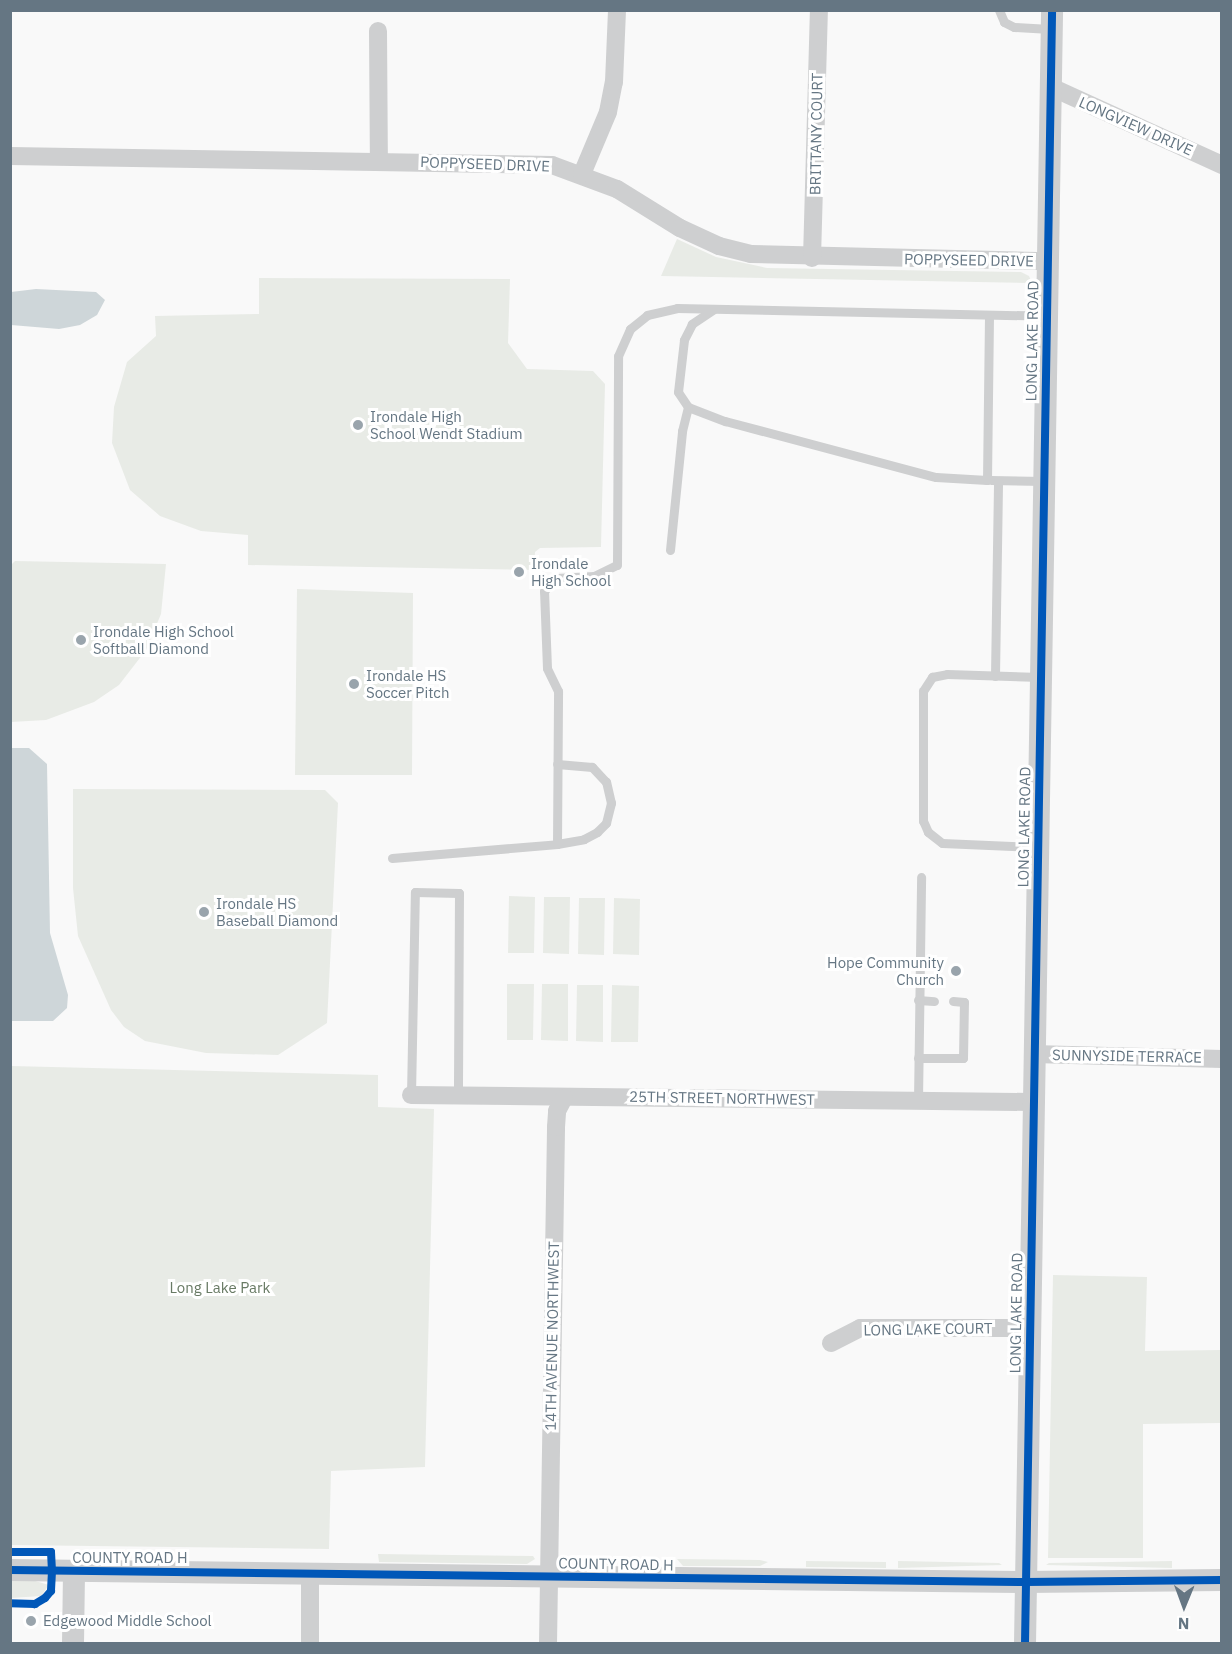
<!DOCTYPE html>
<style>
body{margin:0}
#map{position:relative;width:1232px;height:1654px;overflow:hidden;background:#f9f9f9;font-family:"IBM Plex Sans",sans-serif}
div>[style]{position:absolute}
.green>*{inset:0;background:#e8ebe6}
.water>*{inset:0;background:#ced6d9}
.service>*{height:9px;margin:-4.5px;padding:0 4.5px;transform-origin:4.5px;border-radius:4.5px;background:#cecfd0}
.minor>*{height:18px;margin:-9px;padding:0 9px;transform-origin:9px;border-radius:9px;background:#cecfd0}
.tertiary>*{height:22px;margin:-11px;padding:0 11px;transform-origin:11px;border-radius:11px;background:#cecfd0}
.cycleway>*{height:8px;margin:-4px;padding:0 4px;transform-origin:4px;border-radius:4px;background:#0057b8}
.dots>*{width:16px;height:16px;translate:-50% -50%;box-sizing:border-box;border:3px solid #fff;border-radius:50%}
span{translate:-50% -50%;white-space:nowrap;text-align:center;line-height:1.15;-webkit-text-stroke:6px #fff;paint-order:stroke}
.street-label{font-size:15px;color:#657683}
.poi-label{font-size:15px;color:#657683}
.left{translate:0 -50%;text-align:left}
.right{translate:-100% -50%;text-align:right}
.park-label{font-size:15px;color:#687a64}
.frame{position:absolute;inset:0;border:12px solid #657683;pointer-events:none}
.north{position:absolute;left:1154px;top:1576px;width:60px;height:60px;-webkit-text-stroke:4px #fff;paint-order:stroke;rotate:181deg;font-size:16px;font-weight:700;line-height:24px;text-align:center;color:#657683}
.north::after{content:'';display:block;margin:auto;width:21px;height:27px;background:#657683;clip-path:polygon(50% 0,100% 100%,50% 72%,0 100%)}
</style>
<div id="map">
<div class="green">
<i style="clip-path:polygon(677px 239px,716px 257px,767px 268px,1021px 272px,1029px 276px,1032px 283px,661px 276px)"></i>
<i style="clip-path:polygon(259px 278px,510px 279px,508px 343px,527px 369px,593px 371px,605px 384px,601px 547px,540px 548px,535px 552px,534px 570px,248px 565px,248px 535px,201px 531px,160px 516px,130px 490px,112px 443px,114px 407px,127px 362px,156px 336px,155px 316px,259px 314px)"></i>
<i style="clip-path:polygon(15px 561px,166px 564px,161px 614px,146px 650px,119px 685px,94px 702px,46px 720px,11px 722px,10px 566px)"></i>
<i style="clip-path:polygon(297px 589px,413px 593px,412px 775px,295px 775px)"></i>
<i style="clip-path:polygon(73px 789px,325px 790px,338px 803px,327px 1023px,278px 1055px,206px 1053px,145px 1041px,124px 1027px,111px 1010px,78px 936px,73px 888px)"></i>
<i style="clip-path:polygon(509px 896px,535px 897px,534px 953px,508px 953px)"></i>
<i style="clip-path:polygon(544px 897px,570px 897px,569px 954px,543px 953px)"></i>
<i style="clip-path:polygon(579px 898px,605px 898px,604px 955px,578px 954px)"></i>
<i style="clip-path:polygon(614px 898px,640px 899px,639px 955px,613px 954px)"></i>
<i style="clip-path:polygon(507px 984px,534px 984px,533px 1040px,507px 1040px)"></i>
<i style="clip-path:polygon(542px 984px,568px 984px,568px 1041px,541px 1040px)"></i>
<i style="clip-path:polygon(577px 985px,603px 985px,603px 1042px,576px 1041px)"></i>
<i style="clip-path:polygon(612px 985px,639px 986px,638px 1042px,611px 1042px)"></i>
<i style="clip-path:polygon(11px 1066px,378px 1075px,378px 1107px,434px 1109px,425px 1467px,331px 1471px,329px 1549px,11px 1545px)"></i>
<i style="clip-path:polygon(1053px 1275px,1147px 1277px,1145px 1351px,1221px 1350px,1221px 1423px,1143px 1424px,1143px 1558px,1048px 1558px)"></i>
<i style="clip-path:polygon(378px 1554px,533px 1556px,535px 1559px,527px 1564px,379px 1562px)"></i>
<i style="clip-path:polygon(560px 1557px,617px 1558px,613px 1565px,568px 1565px)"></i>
<i style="clip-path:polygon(677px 1559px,760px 1560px,768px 1562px,760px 1566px,683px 1566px)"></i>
<i style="clip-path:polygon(806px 1561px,886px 1562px,886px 1568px,806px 1567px)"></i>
<i style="clip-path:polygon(898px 1561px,999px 1563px,1002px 1565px,898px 1568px)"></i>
<i style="clip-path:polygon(1172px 1561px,1172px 1568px,1046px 1565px,1049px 1563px)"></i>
<i style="clip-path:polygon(11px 1581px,35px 1581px,49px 1585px,41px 1596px,11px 1598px)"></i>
</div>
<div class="water">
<i style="clip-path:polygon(36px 289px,96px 292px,105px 300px,97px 315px,80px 325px,59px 329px,11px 325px,11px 292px)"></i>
<i style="clip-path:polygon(11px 748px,29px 748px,47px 764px,50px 933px,68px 995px,67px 1008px,53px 1021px,11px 1021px)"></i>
</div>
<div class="service">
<i style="left:999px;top:10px;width:13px;rotate:67deg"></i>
<i style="left:1004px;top:22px;width:11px;rotate:27deg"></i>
<i style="left:1014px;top:27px;width:36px;rotate:3deg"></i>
<i style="left:714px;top:309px;width:27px;rotate:146deg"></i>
<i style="left:692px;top:324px;width:18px;rotate:117deg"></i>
<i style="left:684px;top:340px;width:52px;rotate:96.6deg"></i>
<i style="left:678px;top:392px;width:18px;rotate:56deg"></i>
<i style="left:688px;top:407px;width:40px;rotate:21deg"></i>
<i style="left:725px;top:421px;width:218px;rotate:14.9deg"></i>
<i style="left:936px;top:477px;width:51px;rotate:3.4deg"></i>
<i style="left:987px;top:480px;width:165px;rotate:-89.3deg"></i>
<i style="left:991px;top:480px;width:52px;rotate:1.1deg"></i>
<i style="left:670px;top:550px;width:120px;rotate:-84.2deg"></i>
<i style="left:682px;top:431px;width:25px;rotate:-76deg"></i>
<i style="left:995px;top:676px;width:195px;rotate:-89.1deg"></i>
<i style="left:557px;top:844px;width:27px;rotate:-10deg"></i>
<i style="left:584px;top:839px;width:15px;rotate:-28deg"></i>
<i style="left:597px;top:832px;width:13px;rotate:-45deg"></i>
<i style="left:606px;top:823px;width:21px;rotate:-76deg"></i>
<i style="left:611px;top:803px;width:22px;rotate:-103deg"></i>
<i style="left:606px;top:782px;width:21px;rotate:-133deg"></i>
<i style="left:592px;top:767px;width:35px;rotate:-175deg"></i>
<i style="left:1037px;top:847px;width:95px;rotate:-177.6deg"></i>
<i style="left:942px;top:843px;width:18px;rotate:-142deg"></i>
<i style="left:928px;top:832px;width:12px;rotate:-114deg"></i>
<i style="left:923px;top:821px;width:130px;rotate:-90deg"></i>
<i style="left:923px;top:691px;width:17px;rotate:-57deg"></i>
<i style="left:932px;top:677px;width:15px;rotate:-11deg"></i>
<i style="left:947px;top:674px;width:93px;rotate:1.8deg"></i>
<i style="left:392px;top:858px;width:166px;rotate:-4.8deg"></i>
<i style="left:557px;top:844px;width:153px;rotate:-89.6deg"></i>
<i style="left:558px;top:691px;width:25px;rotate:-116deg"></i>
<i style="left:547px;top:668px;width:77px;rotate:-92.2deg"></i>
<i style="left:544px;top:591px;width:18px;rotate:-47deg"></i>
<i style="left:556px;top:578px;width:38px;rotate:-3deg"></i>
<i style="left:594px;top:576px;width:25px;rotate:-26deg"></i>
<i style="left:617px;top:565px;width:209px;rotate:-89.7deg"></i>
<i style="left:618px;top:356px;width:30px;rotate:-66deg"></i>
<i style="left:630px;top:329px;width:22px;rotate:-39deg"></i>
<i style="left:647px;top:315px;width:31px;rotate:-13deg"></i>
<i style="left:677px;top:308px;width:369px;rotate:1.2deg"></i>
<i style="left:918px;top:1000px;width:16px;rotate:4deg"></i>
<i style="left:918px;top:1058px;width:45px"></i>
<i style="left:963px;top:1058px;width:56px;rotate:-89deg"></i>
<i style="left:964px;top:1002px;width:11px;rotate:-175deg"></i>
<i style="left:411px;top:1095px;width:203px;rotate:-88.9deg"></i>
<i style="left:415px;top:892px;width:44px;rotate:1.3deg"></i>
<i style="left:459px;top:893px;width:203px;rotate:90.3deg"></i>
<i style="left:918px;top:1101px;width:224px;rotate:-89.2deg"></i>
</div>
<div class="minor">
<i style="left:378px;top:31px;width:129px;rotate:89.6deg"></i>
<i style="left:1051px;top:87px;width:188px;rotate:24.5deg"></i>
<i style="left:10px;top:156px;width:542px;rotate:0.95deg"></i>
<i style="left:552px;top:165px;width:69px;rotate:20.3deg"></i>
<i style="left:617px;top:189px;width:74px;rotate:31.8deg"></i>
<i style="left:680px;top:228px;width:43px;rotate:24.8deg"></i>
<i style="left:719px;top:246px;width:33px;rotate:14deg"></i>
<i style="left:751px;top:254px;width:296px;rotate:1.4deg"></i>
<i style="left:582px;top:174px;width:67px;rotate:-67.2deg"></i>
<i style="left:608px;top:112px;width:31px;rotate:-79deg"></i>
<i style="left:614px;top:82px;width:72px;rotate:-87.6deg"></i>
<i style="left:812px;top:258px;width:248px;rotate:-88.4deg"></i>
<i style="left:1033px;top:1054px;width:189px;rotate:1.5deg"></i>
<i style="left:411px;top:1095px;width:621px;rotate:0.65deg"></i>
<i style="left:831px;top:1343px;width:33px;rotate:-27deg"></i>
<i style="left:860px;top:1328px;width:169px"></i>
<i style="left:310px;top:1644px;width:71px;rotate:-90deg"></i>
<i style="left:548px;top:1644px;width:517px;rotate:-89.11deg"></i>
<i style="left:556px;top:1127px;width:16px;rotate:-86deg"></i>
<i style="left:557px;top:1111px;width:15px;rotate:-62deg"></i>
</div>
<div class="tertiary">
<i style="left:10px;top:1570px;width:1015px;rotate:0.68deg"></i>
<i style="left:1025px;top:1582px;width:197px;rotate:-0.6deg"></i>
<i style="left:73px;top:1644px;width:73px;rotate:-89.2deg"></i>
<i style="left:1025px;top:1644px;width:1634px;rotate:-89.05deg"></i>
</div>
<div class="cycleway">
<i style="left:10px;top:1552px;width:41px"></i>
<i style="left:51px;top:1552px;width:19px;rotate:87deg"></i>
<i style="left:52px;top:1571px;width:20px;rotate:93deg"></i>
<i style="left:51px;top:1591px;width:9px;rotate:131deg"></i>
<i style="left:45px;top:1598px;width:12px;rotate:149deg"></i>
<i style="left:35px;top:1604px;width:25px;rotate:-178deg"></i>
<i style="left:10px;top:1570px;width:1015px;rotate:0.68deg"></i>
<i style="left:1025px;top:1582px;width:197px;rotate:-0.6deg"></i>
<i style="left:1025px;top:1644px;width:1634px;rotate:-89.05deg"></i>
</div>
<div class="dots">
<i style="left:358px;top:425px;background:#99a4ac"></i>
<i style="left:519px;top:572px;background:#99a4ac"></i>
<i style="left:81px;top:640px;background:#99a4ac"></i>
<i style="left:354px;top:684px;background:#99a4ac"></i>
<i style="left:204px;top:912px;background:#99a4ac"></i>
<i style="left:956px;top:971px;background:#99a4ac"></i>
<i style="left:31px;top:1621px;background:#99a4ac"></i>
</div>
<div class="street-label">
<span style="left:1136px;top:126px;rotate:24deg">LONGVIEW DRIVE</span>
<span style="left:816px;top:134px;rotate:-89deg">BRITTANY COURT</span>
<span style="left:485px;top:164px;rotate:2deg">POPPYSEED DRIVE</span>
<span style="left:969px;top:260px;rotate:1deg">POPPYSEED DRIVE</span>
<span style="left:1032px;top:341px;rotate:-89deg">LONG LAKE ROAD</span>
<span style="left:1024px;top:827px;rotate:-89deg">LONG LAKE ROAD</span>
<span style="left:1127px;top:1056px;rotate:1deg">SUNNYSIDE TERRACE</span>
<span style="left:722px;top:1098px;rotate:1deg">25TH STREET NORTHWEST</span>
<span style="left:1016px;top:1313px;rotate:-89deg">LONG LAKE ROAD</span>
<span style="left:928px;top:1329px;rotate:-1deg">LONG LAKE COURT</span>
<span style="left:552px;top:1336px;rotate:-89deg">14TH AVENUE NORTHWEST</span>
<span style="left:130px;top:1558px">COUNTY ROAD H</span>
<span style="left:616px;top:1564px;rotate:1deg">COUNTY ROAD H</span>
</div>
<div class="poi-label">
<span class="left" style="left:370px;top:425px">Irondale High<br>School Wendt Stadium</span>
<span class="left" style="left:531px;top:572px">Irondale<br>High School</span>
<span class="left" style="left:93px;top:640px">Irondale High School<br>Softball Diamond</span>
<span class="left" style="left:366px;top:684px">Irondale HS<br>Soccer Pitch</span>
<span class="left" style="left:216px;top:912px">Irondale HS<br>Baseball Diamond</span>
<span class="right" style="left:944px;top:971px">Hope Community<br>Church</span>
<span class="left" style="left:43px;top:1621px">Edgewood Middle School</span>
</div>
<div class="park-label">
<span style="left:220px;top:1288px">Long Lake Park</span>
</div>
<div class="frame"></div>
<div class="north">N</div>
</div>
